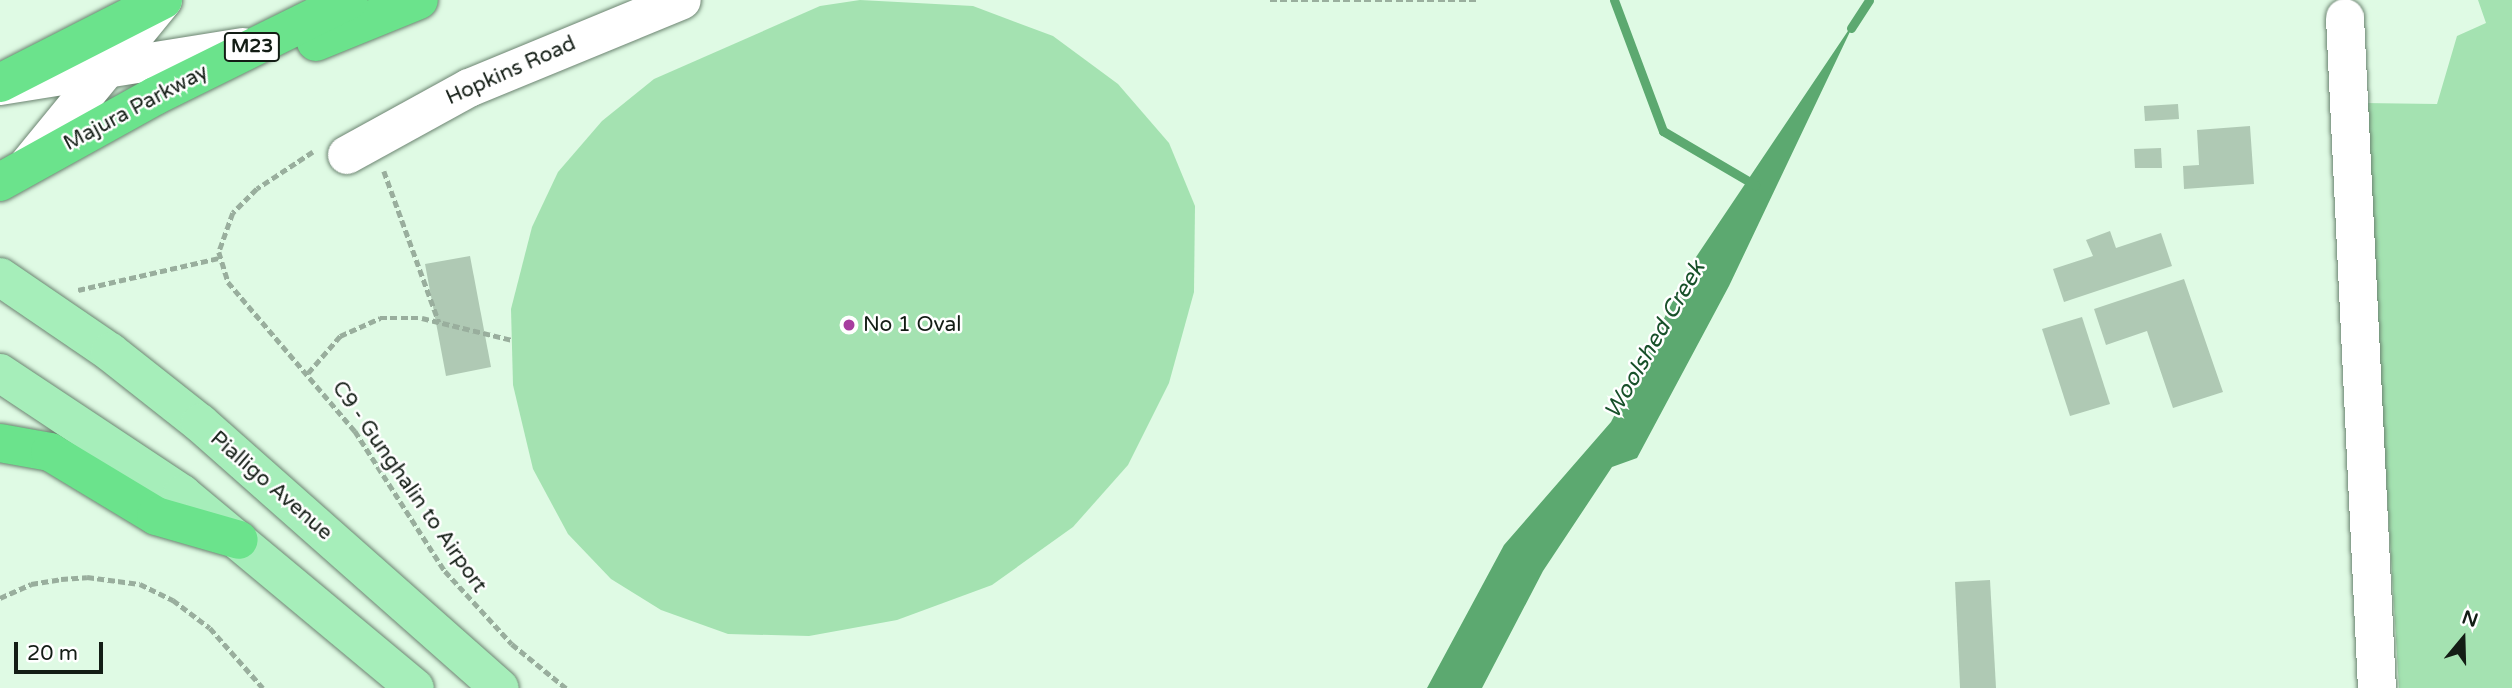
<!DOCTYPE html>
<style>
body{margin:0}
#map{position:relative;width:2512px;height:688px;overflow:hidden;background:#dffae4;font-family:"Varela Round",sans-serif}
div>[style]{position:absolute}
.green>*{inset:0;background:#a4e2b1}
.water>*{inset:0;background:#5ca970}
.stream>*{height:9px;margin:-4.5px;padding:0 4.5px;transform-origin:4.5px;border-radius:4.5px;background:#5ca970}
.building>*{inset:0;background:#afc9b4}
.path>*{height:4.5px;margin-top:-2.25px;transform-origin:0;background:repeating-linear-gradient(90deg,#99ae9d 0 7px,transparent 0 10.5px)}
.roads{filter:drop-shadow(0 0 2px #6c8471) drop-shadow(0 0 2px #6c8471)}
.minor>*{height:38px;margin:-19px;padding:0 19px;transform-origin:19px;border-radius:19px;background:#fff}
.major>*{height:38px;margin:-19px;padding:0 19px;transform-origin:19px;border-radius:19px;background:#a6eeba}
.highway>*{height:38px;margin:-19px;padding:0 19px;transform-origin:19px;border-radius:19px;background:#6be38c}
.dots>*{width:19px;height:19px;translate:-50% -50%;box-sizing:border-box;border:4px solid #fff;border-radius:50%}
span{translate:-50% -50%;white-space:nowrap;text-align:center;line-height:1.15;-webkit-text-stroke:5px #fff;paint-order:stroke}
.shield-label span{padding:2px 5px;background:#fff;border:2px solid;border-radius:5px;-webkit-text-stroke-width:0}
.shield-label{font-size:19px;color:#131d15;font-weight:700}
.street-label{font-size:21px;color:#131d15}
.poi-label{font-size:21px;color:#131d15}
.left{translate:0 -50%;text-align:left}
.water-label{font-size:23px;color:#175029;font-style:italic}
.north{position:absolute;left:2428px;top:604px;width:70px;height:70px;-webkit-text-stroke:5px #fff;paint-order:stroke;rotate:19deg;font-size:19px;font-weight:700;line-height:28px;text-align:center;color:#131d15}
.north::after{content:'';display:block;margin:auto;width:24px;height:32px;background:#131d15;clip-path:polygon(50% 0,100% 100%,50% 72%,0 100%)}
.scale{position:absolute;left:14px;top:642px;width:89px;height:32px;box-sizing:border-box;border:4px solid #131d15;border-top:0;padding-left:9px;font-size:21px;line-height:24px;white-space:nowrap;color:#131d15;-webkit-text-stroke:5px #fff;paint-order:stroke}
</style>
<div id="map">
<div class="green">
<i style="clip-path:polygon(860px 0,973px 6px,1053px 36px,1118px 84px,1169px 143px,1195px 206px,1194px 292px,1169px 383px,1128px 465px,1073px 527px,992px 585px,897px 620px,809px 636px,728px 634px,661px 610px,611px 579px,568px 534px,533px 469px,513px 385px,511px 309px,532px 227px,558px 172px,602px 121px,654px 79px,820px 6px)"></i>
<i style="clip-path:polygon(2478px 0,2512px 0,2512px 688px,2399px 688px,2363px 103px,2437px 104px,2457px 36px,2486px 23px)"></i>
</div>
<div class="water">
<i style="clip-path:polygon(1856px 19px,1729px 286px,1637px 458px,1612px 467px,1543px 571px,1482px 688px,1427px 688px,1504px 545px,1611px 422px,1694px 260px)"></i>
</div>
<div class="stream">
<i style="left:1614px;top:0;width:140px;rotate:69.5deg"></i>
<i style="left:1663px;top:131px;width:107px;rotate:30.4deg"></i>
<i style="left:1851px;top:28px;width:33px;rotate:-57deg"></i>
</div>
<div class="building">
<i style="clip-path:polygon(2178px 104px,2179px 119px,2145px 121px,2144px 106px)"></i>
<i style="clip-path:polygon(2250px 126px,2254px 184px,2184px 189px,2183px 166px,2199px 165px,2197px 130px)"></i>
<i style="clip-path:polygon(2161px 148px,2162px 168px,2135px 168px,2134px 149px)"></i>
<i style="clip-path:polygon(2110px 231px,2116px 248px,2161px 233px,2172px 266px,2064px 302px,2053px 269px,2093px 256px,2086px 240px)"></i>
<i style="clip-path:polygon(470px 256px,491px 367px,446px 376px,425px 264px)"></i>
<i style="clip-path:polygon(2184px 279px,2223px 392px,2173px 408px,2147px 331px,2106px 345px,2094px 309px)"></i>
<i style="clip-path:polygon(2082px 317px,2110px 404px,2070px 416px,2042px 329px)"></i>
<i style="clip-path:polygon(1990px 580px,1996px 688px,1960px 688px,1955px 582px)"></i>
</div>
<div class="path">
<i style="left:1270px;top:0;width:206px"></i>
<i style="left:313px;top:152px;width:67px;rotate:146.5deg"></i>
<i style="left:257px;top:189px;width:34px;rotate:135deg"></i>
<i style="left:233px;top:213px;width:41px;rotate:109.7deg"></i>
<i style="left:219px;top:252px;width:31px;rotate:73deg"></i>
<i style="left:228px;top:282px;width:196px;rotate:49.6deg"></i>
<i style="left:355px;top:431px;width:166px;rotate:57.3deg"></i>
<i style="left:445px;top:571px;width:99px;rotate:47.5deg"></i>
<i style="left:512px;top:644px;width:70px;rotate:39.2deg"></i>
<i style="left:384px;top:171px;width:161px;rotate:70deg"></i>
<i style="left:78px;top:290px;width:145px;rotate:-12.8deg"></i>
<i style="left:308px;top:373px;width:49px;rotate:-49.1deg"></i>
<i style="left:340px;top:336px;width:44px;rotate:-24.2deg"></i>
<i style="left:380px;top:318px;width:42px"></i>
<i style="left:422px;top:318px;width:93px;rotate:13.7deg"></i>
<i style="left:0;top:598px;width:34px;rotate:-24deg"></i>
<i style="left:31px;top:584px;width:30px;rotate:-9deg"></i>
<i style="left:61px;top:579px;width:26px;rotate:-4deg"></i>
<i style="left:87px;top:577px;width:53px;rotate:7.5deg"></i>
<i style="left:140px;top:584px;width:37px;rotate:26deg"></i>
<i style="left:173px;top:600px;width:46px;rotate:37.1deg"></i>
<i style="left:210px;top:628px;width:80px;rotate:48.5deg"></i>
</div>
<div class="roads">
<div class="minor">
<i style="left:2345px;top:18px;width:671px;rotate:87.27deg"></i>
<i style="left:0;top:86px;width:246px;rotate:-9.1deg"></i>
<i style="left:347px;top:155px;width:139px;rotate:-28.8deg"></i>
<i style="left:469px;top:88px;width:230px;rotate:-22.4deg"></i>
<i style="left:28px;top:165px;width:213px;rotate:-50.7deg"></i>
</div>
<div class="major">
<i style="left:0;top:277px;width:133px;rotate:34.3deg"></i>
<i style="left:110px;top:352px;width:115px;rotate:38.3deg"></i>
<i style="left:200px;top:423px;width:400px;rotate:41.5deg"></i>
<i style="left:0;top:373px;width:219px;rotate:33.6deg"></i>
<i style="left:182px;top:494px;width:303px;rotate:39.8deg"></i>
</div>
<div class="highway">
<i style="left:316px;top:42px;width:111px;rotate:-22.2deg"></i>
<i style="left:0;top:83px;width:183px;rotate:-27deg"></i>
<i style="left:0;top:182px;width:177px;rotate:-29deg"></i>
<i style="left:155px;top:96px;width:216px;rotate:-26.3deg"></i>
<i style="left:0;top:443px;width:51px;rotate:10.2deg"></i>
<i style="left:50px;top:452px;width:124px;rotate:31.1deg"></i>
<i style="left:156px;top:516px;width:86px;rotate:16.1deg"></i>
</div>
</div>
<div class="dots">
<i style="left:849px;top:325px;background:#a73d9f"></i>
</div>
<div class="shield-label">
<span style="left:252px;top:47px">M23</span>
</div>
<div class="street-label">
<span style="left:511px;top:71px;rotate:-24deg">Hopkins Road</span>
<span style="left:136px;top:108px;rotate:-28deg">Majura Parkway</span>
<span style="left:271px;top:486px;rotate:41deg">Pialligo Avenue</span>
<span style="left:409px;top:487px;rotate:55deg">C9 - Gunghalin to Airport</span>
</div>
<div class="poi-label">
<span class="left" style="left:863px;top:325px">No 1 Oval</span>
</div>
<div class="water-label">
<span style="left:1655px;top:340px;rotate:-60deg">Woolshed Creek</span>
</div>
<div class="north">N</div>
<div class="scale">20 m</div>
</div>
